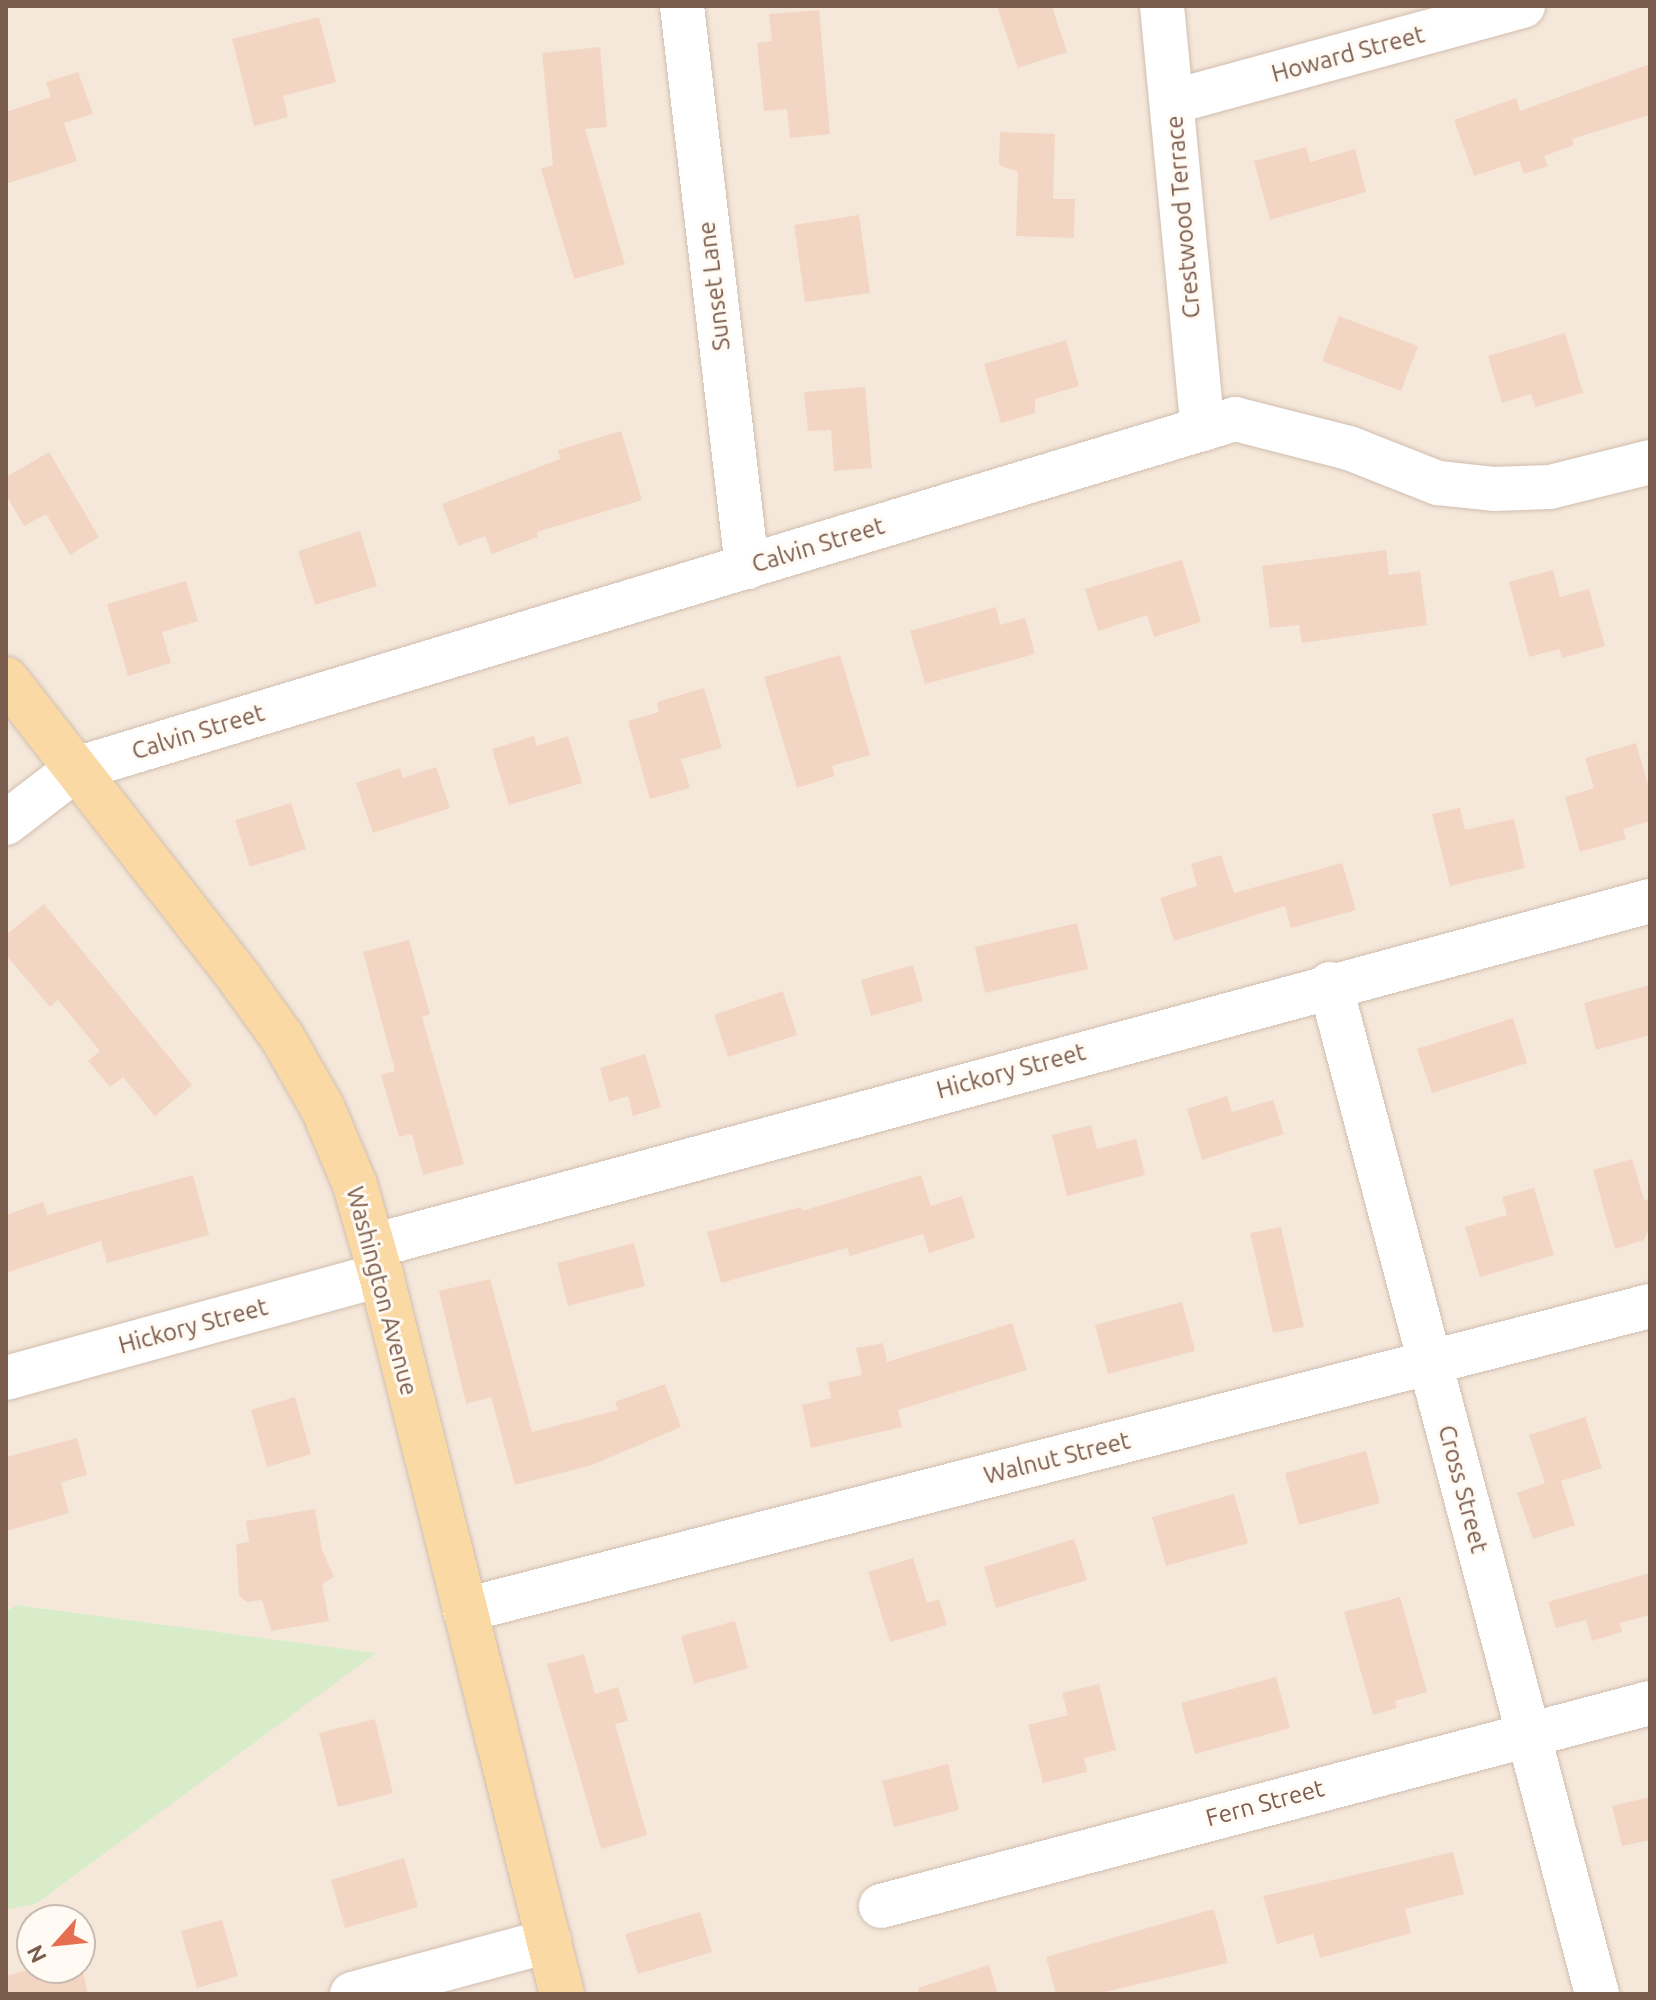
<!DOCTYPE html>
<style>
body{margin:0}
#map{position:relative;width:1656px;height:2000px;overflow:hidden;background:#fdf6ec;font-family:Ubuntu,sans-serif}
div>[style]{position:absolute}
.residential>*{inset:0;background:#f5e8da}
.green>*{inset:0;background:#d8ecc9}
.building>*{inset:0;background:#f3d5c3}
.roads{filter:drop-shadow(0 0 2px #d1beb0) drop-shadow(0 0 2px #d1beb0)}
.minor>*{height:44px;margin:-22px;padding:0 22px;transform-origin:22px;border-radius:22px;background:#fff}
.major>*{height:44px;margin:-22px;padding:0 22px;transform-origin:22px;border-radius:22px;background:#fbd9a5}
span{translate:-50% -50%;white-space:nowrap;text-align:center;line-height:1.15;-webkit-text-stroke:6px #fffaf3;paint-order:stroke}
.street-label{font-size:24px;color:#7a5c4d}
.frame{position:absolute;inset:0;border:8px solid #7a5c4d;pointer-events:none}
.north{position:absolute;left:16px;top:1904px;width:80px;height:80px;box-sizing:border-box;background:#fffaf3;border:2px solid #cabbb1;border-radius:50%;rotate:243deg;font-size:22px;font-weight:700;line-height:32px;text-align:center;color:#7a5c4d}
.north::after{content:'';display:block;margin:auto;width:28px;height:36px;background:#e76f51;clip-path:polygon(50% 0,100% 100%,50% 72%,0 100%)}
</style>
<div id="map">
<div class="residential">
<i style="clip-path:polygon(evenodd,6px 6px,1650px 6px,1650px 1994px,6px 1994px,6px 1910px,36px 1904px,375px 1653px,18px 1605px,6px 1611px,6px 6px,32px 1920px,80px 1920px,80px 1968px,32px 1968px,32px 1920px)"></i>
</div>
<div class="green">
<i style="clip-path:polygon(17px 1605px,376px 1653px,36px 1904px,6px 1910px,6px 1611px)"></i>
</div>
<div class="building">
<i style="clip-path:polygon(997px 6px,1052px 6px,1067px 52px,1018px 68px)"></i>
<i style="clip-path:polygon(819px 10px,830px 134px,790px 138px,787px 109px,764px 111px,757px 43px,772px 41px,769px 14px)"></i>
<i style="clip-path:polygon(319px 17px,336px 82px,283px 96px,288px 117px,254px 126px,232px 39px)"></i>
<i style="clip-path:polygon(600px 47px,607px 127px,585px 129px,625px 264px,574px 279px,541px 169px,553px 165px,542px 53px)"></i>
<i style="clip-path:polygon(1650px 64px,1650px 115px,1572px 139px,1574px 145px,1544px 156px,1548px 166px,1524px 174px,1519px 161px,1474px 176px,1454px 120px,1516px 98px,1520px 111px)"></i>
<i style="clip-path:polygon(78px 72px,93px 114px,64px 123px,77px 161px,6px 184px,6px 112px,51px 97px,46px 82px)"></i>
<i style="clip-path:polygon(1000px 132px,1055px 134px,1053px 199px,1075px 199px,1074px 238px,1016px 236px,1018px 172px,999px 165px)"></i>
<i style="clip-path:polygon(1306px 147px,1310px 162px,1355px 149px,1366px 192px,1270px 220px,1254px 161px)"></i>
<i style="clip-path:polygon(859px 215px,870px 293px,805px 302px,794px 225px)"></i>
<i style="clip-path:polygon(1339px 316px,1418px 346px,1401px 391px,1322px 361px)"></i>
<i style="clip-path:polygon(1565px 333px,1583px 393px,1535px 407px,1531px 394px,1502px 403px,1488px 356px)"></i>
<i style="clip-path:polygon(1066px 340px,1079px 386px,1035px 399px,1035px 413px,1001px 423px,984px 364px)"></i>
<i style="clip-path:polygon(865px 387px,872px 468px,834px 471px,831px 430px,808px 431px,804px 392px)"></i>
<i style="clip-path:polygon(621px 431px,642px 500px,537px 532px,538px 537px,492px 554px,485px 536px,458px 546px,442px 504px,560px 459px,558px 450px)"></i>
<i style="clip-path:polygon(49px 452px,99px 537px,70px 555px,46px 514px,24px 526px,6px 495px,6px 477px)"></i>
<i style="clip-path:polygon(360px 531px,377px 586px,315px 605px,298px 551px)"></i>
<i style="clip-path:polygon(1386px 550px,1389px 575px,1420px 571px,1427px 625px,1302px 643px,1299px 625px,1270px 628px,1262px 566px)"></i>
<i style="clip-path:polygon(1182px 560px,1201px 622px,1154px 637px,1147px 615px,1098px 631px,1085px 589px)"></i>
<i style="clip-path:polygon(1553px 570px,1560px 597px,1589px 589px,1605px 646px,1562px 658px,1559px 649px,1529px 657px,1509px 582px)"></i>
<i style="clip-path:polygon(186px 581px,198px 621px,162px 632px,171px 663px,128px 676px,107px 604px)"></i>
<i style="clip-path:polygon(996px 607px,1000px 625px,1025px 618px,1035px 654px,925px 684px,910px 631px)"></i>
<i style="clip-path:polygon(840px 655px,870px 755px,832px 766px,835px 776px,797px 788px,764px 677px)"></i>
<i style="clip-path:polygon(704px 688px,722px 748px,681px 759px,690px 788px,650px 799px,628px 721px,659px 712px,657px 702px)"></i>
<i style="clip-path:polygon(534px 736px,537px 746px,568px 736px,582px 783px,509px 805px,492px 749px)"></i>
<i style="clip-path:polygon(1636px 743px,1650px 791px,1650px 821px,1623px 829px,1626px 839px,1580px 852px,1565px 797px,1594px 788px,1585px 758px)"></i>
<i style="clip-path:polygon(436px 767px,450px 808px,373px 833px,356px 783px,400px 768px,403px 778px)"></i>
<i style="clip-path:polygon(291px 803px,306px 849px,250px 867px,235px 820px)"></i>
<i style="clip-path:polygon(1460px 808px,1465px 830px,1514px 819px,1525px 868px,1450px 886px,1432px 814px)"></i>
<i style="clip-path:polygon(1221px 855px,1234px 893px,1342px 863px,1356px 910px,1291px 928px,1285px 906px,1174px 941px,1160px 898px,1197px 886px,1191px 864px)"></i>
<i style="clip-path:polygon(44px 904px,192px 1085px,155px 1116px,123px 1077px,110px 1087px,88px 1061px,100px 1051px,58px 1000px,50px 1007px,6px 955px,6px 935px)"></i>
<i style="clip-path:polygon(1077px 923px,1088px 969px,985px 993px,975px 947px)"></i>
<i style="clip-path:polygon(409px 940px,430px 1014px,422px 1017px,464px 1164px,423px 1175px,412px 1134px,399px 1137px,381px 1075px,395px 1071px,363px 952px)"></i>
<i style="clip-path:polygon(913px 965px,923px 1001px,871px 1016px,861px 980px)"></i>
<i style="clip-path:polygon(1650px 985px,1650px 1035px,1596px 1050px,1584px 1003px)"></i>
<i style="clip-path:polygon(783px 991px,797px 1035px,728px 1057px,714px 1015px)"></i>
<i style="clip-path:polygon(1513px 1018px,1527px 1063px,1432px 1093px,1417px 1049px)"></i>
<i style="clip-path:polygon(645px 1054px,661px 1107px,633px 1116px,628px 1096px,609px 1102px,600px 1068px)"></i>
<i style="clip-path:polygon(1227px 1096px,1232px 1112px,1273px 1100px,1284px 1134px,1202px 1160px,1187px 1109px)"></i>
<i style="clip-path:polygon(1091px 1125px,1097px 1149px,1136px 1139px,1145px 1175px,1067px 1196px,1052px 1135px)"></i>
<i style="clip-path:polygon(1632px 1159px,1644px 1200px,1650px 1199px,1650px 1227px,1644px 1240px,1615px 1249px,1593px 1170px)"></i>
<i style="clip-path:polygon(193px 1175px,209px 1235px,107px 1263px,101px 1241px,6px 1273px,6px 1215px,43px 1202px,47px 1215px)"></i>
<i style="clip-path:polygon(921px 1175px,931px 1206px,962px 1196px,975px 1238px,929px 1253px,923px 1234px,850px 1256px,847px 1248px,721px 1283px,707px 1232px,801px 1207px,802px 1211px)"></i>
<i style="clip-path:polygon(1534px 1188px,1554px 1255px,1480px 1277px,1465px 1227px,1507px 1215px,1502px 1197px)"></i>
<i style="clip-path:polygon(1281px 1227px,1304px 1327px,1273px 1333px,1250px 1233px)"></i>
<i style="clip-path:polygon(634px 1243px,645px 1286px,568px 1306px,557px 1263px)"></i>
<i style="clip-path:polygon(490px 1279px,532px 1432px,618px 1410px,615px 1402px,665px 1384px,681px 1427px,592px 1465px,515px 1485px,491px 1397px,466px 1404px,439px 1291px)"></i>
<i style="clip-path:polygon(1182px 1302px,1195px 1351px,1108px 1374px,1095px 1325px)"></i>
<i style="clip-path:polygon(1012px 1323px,1027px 1370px,898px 1410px,902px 1427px,811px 1448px,802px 1405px,831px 1398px,828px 1382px,862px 1375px,856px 1348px,883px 1343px,887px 1362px)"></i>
<i style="clip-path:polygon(295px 1397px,311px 1454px,267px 1467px,251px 1410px)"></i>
<i style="clip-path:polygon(1585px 1417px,1602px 1468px,1561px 1481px,1575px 1525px,1533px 1539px,1517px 1493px,1545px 1483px,1529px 1435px)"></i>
<i style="clip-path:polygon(77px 1438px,87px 1475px,61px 1482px,69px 1513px,6px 1531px,6px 1457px)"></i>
<i style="clip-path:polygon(1366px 1451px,1380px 1503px,1299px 1525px,1285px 1473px)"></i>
<i style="clip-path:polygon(1234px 1494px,1248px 1543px,1166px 1566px,1152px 1517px)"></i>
<i style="clip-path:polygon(315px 1509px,322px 1550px,334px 1577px,322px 1584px,329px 1621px,271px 1631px,262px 1600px,247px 1602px,239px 1596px,236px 1544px,249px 1542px,246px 1521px)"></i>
<i style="clip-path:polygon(1074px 1539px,1087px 1580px,996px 1608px,984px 1567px)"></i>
<i style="clip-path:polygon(913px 1558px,927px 1603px,939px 1599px,947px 1625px,890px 1642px,868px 1572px)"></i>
<i style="clip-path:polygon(1650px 1573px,1650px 1615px,1620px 1623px,1622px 1632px,1592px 1641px,1586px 1620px,1556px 1628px,1548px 1602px)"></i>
<i style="clip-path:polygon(1400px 1597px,1427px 1692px,1395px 1701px,1397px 1708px,1373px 1715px,1344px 1612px)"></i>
<i style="clip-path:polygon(735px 1621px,748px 1668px,694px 1684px,681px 1636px)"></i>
<i style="clip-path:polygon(584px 1654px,595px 1694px,618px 1687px,628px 1721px,615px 1724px,647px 1835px,601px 1849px,547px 1664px)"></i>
<i style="clip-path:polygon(1276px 1677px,1290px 1728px,1195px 1754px,1181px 1703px)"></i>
<i style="clip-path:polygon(1099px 1684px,1116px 1750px,1084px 1758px,1087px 1772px,1043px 1783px,1028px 1725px,1068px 1715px,1062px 1693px)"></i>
<i style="clip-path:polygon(375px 1719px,393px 1793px,338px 1807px,319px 1733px)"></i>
<i style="clip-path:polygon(948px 1764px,959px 1810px,894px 1827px,882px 1781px)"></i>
<i style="clip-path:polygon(1650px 1797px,1650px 1840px,1622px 1846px,1612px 1806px)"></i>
<i style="clip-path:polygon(1453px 1852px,1464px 1894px,1405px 1909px,1411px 1933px,1320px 1958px,1313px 1934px,1277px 1944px,1263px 1896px)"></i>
<i style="clip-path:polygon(404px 1858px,418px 1907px,345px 1928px,331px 1880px)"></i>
<i style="clip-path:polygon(1214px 1909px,1228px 1963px,1096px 1994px,1056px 1994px,1046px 1957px)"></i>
<i style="clip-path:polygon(700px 1912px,712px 1952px,638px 1974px,625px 1934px)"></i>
<i style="clip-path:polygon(222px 1920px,238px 1976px,197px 1988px,181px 1931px)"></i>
<i style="clip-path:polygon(989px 1965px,998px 1994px,919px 1994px,918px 1988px)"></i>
<i style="clip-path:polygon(35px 1968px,82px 1968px,88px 1994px,6px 1994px,6px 1976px)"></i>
</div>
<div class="roads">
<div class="minor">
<i style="left:682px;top:6px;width:565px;rotate:83.39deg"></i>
<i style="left:1162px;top:6px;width:425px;rotate:84.5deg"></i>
<i style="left:1172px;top:102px;width:364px;rotate:-15.3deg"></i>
<i style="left:6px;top:823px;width:88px;rotate:-37.6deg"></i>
<i style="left:76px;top:769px;width:1211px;rotate:-16.8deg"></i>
<i style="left:1235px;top:419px;width:118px;rotate:14.3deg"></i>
<i style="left:1349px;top:448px;width:96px;rotate:21.5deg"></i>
<i style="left:1438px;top:483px;width:56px;rotate:6.1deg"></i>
<i style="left:1494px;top:489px;width:56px;rotate:-2deg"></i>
<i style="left:1550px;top:487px;width:103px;rotate:-14deg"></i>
<i style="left:1330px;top:984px;width:1045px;rotate:75.19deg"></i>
<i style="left:373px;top:1246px;width:1323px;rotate:-15.12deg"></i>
<i style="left:6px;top:1378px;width:389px;rotate:-15.4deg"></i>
<i style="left:465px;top:1610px;width:1223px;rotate:-14.39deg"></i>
<i style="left:881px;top:1906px;width:795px;rotate:-14.79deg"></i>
<i style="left:352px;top:1994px;width:204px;rotate:-15.1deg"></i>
</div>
<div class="major">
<i style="left:6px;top:679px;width:380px;rotate:52deg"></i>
<i style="left:240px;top:979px;width:72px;rotate:54.1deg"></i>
<i style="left:282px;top:1037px;width:83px;rotate:60.3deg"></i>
<i style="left:323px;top:1109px;width:82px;rotate:67.2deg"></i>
<i style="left:355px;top:1185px;width:94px;rotate:73.9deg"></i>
<i style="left:381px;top:1275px;width:741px;rotate:75.87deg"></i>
</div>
</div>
<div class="street-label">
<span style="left:1348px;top:54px;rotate:-15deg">Howard Street</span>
<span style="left:1183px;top:217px;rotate:-95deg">Crestwood Terrace</span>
<span style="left:714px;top:286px;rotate:-97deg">Sunset Lane</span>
<span style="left:818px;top:545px;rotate:-17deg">Calvin Street</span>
<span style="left:198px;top:732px;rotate:-17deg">Calvin Street</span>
<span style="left:1011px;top:1071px;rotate:-15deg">Hickory Street</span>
<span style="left:382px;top:1291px;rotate:75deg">Washington Avenue</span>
<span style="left:193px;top:1326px;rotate:-15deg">Hickory Street</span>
<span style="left:1057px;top:1458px;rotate:-14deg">Walnut Street</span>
<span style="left:1463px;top:1489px;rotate:75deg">Cross Street</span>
<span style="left:1265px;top:1803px;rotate:-15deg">Fern Street</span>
</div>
<div class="frame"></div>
<div class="north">N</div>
</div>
